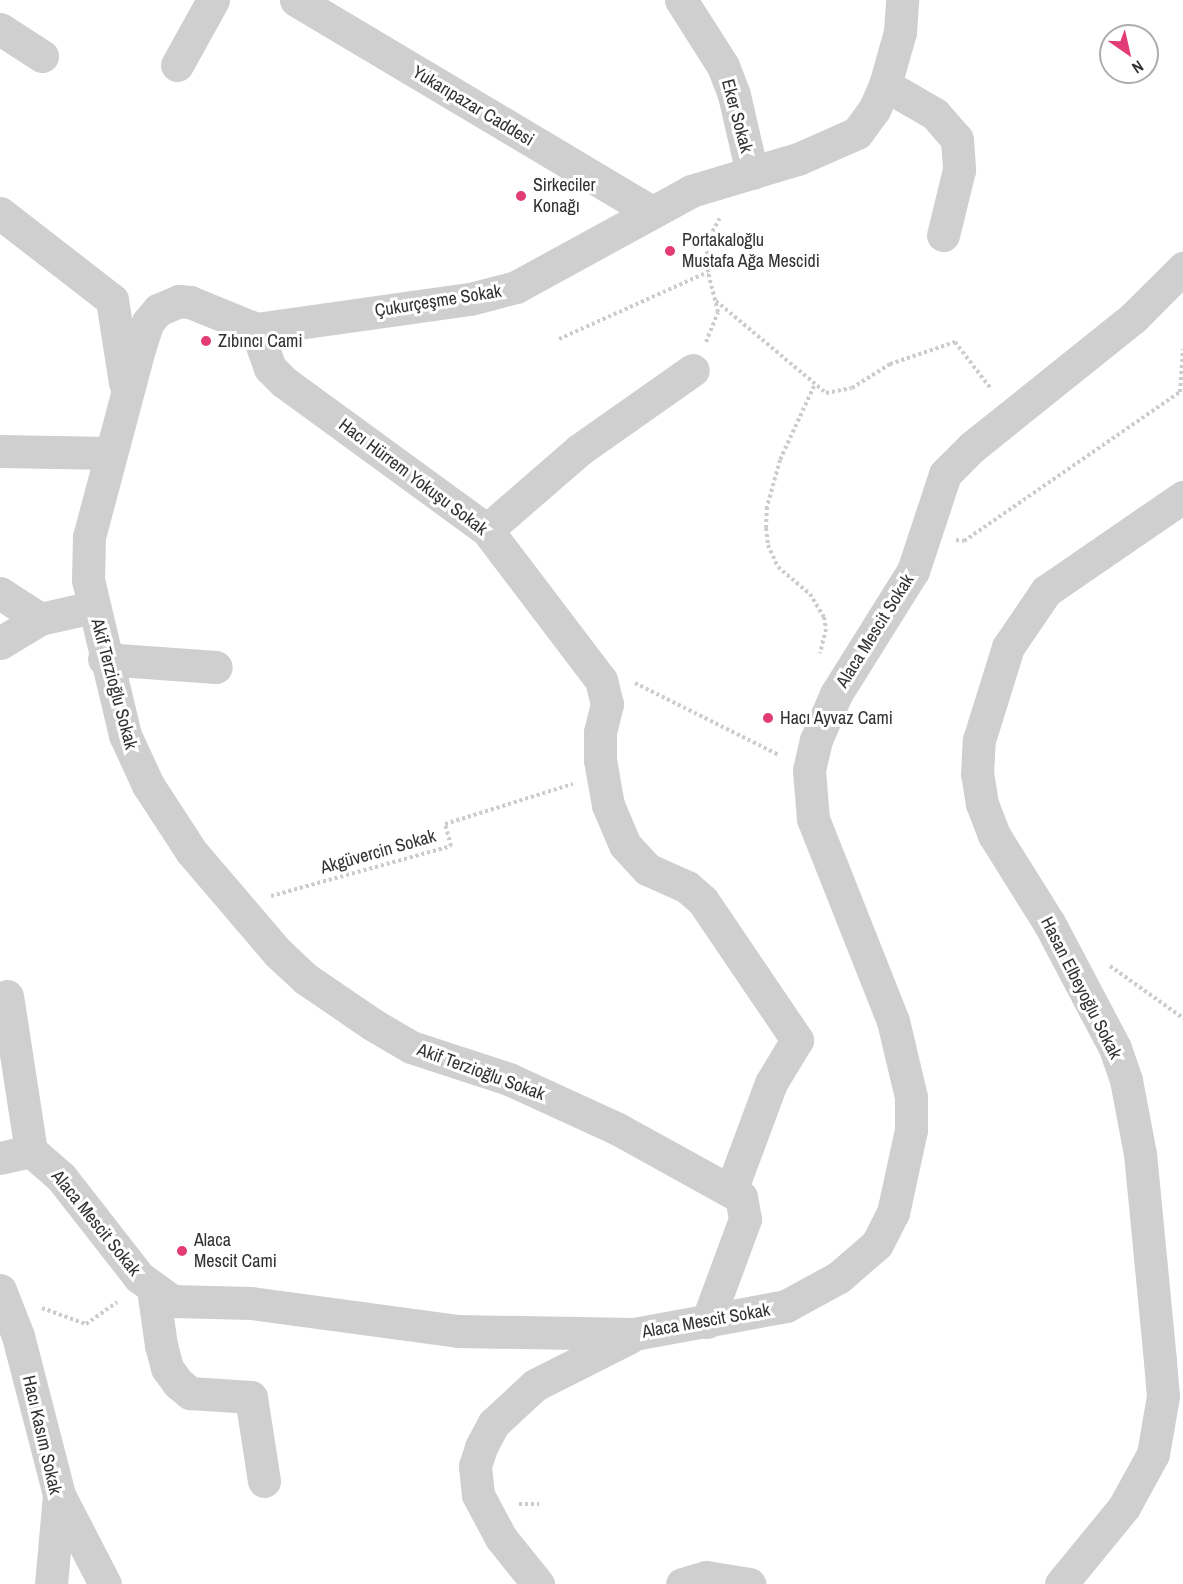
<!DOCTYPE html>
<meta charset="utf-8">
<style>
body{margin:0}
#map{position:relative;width:1183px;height:1584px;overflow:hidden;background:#fff;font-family:"Archivo Narrow",sans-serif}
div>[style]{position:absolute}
.path>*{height:4px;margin-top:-2px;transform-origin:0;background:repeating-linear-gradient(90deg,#ccc 0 3px,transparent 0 6px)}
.minor>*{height:33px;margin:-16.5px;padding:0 16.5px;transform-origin:16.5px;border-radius:16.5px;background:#cfcfcf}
.dots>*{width:16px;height:16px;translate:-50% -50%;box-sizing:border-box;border:3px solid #fff;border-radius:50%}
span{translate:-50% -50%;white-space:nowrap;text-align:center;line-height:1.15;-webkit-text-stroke:6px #fff;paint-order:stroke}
.street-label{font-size:18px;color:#323232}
.poi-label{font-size:18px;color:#323232}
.left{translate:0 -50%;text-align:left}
.north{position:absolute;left:1099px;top:24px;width:60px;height:60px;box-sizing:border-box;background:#fff;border:2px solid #adadad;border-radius:50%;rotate:146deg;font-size:16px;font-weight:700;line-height:24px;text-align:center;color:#323232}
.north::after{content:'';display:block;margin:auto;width:21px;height:27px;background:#e33b75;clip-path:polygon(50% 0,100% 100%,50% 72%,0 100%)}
</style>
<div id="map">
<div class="path">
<i style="left:716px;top:301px;width:143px;rotate:39.9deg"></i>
<i style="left:826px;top:393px;width:26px;rotate:-11deg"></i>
<i style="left:852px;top:388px;width:45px;rotate:-32.3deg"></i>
<i style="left:890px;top:364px;width:69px;rotate:-18.7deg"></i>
<i style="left:955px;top:342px;width:59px;rotate:52.5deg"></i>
<i style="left:559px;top:339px;width:163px;rotate:-24.2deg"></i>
<i style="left:706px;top:342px;width:32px;rotate:-68deg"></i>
<i style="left:718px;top:312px;width:41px;rotate:-104deg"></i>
<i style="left:708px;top:272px;width:30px;rotate:-92deg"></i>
<i style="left:707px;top:242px;width:27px;rotate:-62deg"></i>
<i style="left:814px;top:386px;width:81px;rotate:114.7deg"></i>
<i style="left:780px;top:460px;width:49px;rotate:105.5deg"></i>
<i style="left:767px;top:507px;width:21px;rotate:93deg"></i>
<i style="left:766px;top:528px;width:17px;rotate:83deg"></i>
<i style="left:768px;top:545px;width:24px;rotate:66deg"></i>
<i style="left:778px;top:567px;width:42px;rotate:40.2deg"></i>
<i style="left:810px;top:594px;width:27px;rotate:59deg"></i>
<i style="left:824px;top:617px;width:12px;rotate:81deg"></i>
<i style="left:826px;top:629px;width:25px;rotate:104deg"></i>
<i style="left:956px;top:540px;width:8px;rotate:7deg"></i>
<i style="left:964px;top:541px;width:262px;rotate:-34.6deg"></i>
<i style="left:1180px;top:392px;width:43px;rotate:-86deg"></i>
<i style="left:635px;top:683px;width:161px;rotate:26.6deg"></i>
<i style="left:271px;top:896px;width:187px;rotate:-15.5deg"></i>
<i style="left:451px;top:846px;width:23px;rotate:-105deg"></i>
<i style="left:445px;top:824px;width:134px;rotate:-17.4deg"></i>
<i style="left:1110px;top:966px;width:90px;rotate:35.5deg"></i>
<i style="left:42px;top:1308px;width:47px;rotate:20deg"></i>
<i style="left:86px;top:1324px;width:38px;rotate:-35deg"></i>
<i style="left:519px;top:1504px;width:20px"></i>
</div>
<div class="minor">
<i style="left:296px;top:0;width:412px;rotate:30.8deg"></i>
<i style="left:681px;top:0;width:78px;rotate:57.5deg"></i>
<i style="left:723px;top:66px;width:31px;rotate:69deg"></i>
<i style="left:734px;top:95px;width:80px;rotate:77deg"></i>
<i style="left:0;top:29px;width:50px;rotate:32.7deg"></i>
<i style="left:177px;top:65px;width:74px;rotate:-61deg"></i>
<i style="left:885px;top:85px;width:58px;rotate:30.1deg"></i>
<i style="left:935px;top:114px;width:33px;rotate:49deg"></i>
<i style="left:957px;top:139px;width:31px;rotate:86deg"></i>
<i style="left:959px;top:170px;width:67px;rotate:103.8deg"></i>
<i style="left:0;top:213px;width:142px;rotate:37.8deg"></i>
<i style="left:112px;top:300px;width:84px;rotate:81.1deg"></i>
<i style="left:256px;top:329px;width:41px;rotate:70.3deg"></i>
<i style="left:270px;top:368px;width:20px;rotate:45deg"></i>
<i style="left:284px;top:382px;width:251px;rotate:36.1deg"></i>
<i style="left:487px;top:530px;width:188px;rotate:52.8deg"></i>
<i style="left:601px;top:680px;width:25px;rotate:76deg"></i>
<i style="left:607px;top:704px;width:29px;rotate:104deg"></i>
<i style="left:600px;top:732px;width:28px;rotate:90deg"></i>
<i style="left:600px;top:760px;width:46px;rotate:79.9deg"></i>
<i style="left:608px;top:805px;width:43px;rotate:67deg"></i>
<i style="left:625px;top:845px;width:33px;rotate:47deg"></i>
<i style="left:647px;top:869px;width:44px;rotate:24.2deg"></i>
<i style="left:687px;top:887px;width:21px;rotate:41deg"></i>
<i style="left:703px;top:901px;width:168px;rotate:55.9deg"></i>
<i style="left:797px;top:1040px;width:50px;rotate:121.2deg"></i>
<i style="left:771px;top:1083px;width:112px;rotate:110.4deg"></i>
<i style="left:0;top:451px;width:110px;rotate:1deg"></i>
<i style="left:487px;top:530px;width:122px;rotate:-41deg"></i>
<i style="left:579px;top:450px;width:139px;rotate:-35.1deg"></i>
<i style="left:0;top:593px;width:48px;rotate:33deg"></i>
<i style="left:0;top:643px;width:47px;rotate:-31deg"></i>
<i style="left:40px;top:619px;width:54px;rotate:-12.8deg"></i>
<i style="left:104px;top:659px;width:112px;rotate:4.1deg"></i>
<i style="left:7px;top:996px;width:157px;rotate:81.2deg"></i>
<i style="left:31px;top:1151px;width:40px;rotate:41deg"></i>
<i style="left:61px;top:1177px;width:127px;rotate:52deg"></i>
<i style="left:139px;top:1277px;width:41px;rotate:36deg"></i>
<i style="left:172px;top:1301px;width:79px;rotate:1.5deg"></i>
<i style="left:251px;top:1303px;width:209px;rotate:7.7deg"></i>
<i style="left:458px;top:1331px;width:176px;rotate:1deg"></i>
<i style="left:634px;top:1334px;width:155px;rotate:-10.4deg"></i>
<i style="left:786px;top:1306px;width:60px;rotate:-28.7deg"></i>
<i style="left:839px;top:1277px;width:50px;rotate:-41deg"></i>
<i style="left:877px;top:1244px;width:35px;rotate:-63deg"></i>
<i style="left:893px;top:1213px;width:85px;rotate:-77.8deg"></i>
<i style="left:911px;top:1130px;width:33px;rotate:-90deg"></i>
<i style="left:911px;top:1097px;width:78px;rotate:-103.3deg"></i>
<i style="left:893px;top:1021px;width:217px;rotate:-111.6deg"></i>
<i style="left:813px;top:819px;width:49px;rotate:-94.7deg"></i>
<i style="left:809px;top:770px;width:31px;rotate:-77deg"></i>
<i style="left:816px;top:740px;width:50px;rotate:-66.5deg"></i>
<i style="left:836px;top:694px;width:145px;rotate:-58deg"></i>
<i style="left:913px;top:571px;width:102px;rotate:-71.7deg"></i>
<i style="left:945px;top:474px;width:38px;rotate:-45deg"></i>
<i style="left:972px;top:447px;width:206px;rotate:-38.7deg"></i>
<i style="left:1133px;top:318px;width:71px;rotate:-45deg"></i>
<i style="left:0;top:1158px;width:32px;rotate:-13deg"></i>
<i style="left:153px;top:1289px;width:57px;rotate:81.9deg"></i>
<i style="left:161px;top:1345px;width:24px;rotate:75deg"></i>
<i style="left:167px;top:1368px;width:19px;rotate:54deg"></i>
<i style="left:178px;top:1383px;width:16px;rotate:40deg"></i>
<i style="left:190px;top:1393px;width:61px;rotate:3.8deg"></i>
<i style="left:251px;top:1397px;width:85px;rotate:81.2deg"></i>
<i style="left:0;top:1290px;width:49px;rotate:68.6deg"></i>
<i style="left:18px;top:1336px;width:164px;rotate:75.5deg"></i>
<i style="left:59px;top:1495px;width:89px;rotate:95.1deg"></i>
<i style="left:707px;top:1322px;width:110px;rotate:-69.7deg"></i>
<i style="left:745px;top:1219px;width:22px;rotate:-100deg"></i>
<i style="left:741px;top:1197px;width:141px;rotate:-151.1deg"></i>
<i style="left:618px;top:1129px;width:120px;rotate:-155.4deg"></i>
<i style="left:509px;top:1079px;width:103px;rotate:-161.9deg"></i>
<i style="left:411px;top:1047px;width:45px;rotate:-149.5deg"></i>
<i style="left:372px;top:1024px;width:80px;rotate:-145.7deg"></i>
<i style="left:306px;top:979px;width:38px;rotate:-137deg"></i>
<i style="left:278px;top:953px;width:134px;rotate:-130.5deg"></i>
<i style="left:191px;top:851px;width:79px;rotate:-123.1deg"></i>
<i style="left:148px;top:785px;width:55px;rotate:-114.7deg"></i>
<i style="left:125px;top:735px;width:159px;rotate:-103.4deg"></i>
<i style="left:88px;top:580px;width:43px;rotate:-88.7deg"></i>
<i style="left:89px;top:537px;width:195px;rotate:-75.1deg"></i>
<i style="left:139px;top:349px;width:28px;rotate:-72deg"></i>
<i style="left:148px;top:322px;width:16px;rotate:-50deg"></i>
<i style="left:158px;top:310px;width:23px;rotate:-23deg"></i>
<i style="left:179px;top:301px;width:11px;rotate:5deg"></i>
<i style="left:190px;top:302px;width:71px;rotate:22.2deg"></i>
<i style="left:256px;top:329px;width:216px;rotate:-8deg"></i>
<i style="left:470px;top:299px;width:48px;rotate:-14.6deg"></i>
<i style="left:516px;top:287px;width:200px;rotate:-28.7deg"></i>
<i style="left:691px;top:191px;width:112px;rotate:-16.7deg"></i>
<i style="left:798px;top:159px;width:64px;rotate:-23.8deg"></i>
<i style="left:857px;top:133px;width:29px;rotate:-54deg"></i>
<i style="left:874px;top:110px;width:27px;rotate:-66deg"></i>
<i style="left:885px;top:85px;width:55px;rotate:-74.2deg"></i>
<i style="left:900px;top:32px;width:32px;rotate:-86deg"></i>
<i style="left:59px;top:1495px;width:100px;rotate:62.7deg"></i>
<i style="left:538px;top:1584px;width:59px;rotate:-128.8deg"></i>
<i style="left:501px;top:1538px;width:49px;rotate:-118.1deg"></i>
<i style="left:478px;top:1495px;width:29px;rotate:-96deg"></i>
<i style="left:475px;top:1466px;width:20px;rotate:-72deg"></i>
<i style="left:481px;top:1447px;width:27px;rotate:-62deg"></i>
<i style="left:494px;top:1423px;width:56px;rotate:-42.8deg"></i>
<i style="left:535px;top:1385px;width:106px;rotate:-26.8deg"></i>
<i style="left:682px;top:1584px;width:25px;rotate:-16deg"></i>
<i style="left:706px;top:1577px;width:44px;rotate:9.2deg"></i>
<i style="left:1061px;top:1584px;width:99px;rotate:-50.7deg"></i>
<i style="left:1124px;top:1507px;width:60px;rotate:-61.3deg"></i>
<i style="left:1153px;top:1454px;width:59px;rotate:-80.2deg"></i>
<i style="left:1163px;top:1396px;width:35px;rotate:-95deg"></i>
<i style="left:1160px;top:1361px;width:208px;rotate:-95.5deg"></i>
<i style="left:1140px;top:1154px;width:75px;rotate:-100.7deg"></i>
<i style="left:1126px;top:1080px;width:34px;rotate:-109deg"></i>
<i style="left:1115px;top:1048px;width:141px;rotate:-117.8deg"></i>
<i style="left:1049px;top:923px;width:104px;rotate:-122deg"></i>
<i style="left:994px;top:835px;width:33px;rotate:-111deg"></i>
<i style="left:982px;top:804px;width:30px;rotate:-99deg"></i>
<i style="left:977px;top:774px;width:34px;rotate:-87deg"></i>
<i style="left:979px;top:740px;width:97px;rotate:-72.7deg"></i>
<i style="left:1008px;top:647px;width:68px;rotate:-55.8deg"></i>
<i style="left:1046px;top:591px;width:166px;rotate:-34.5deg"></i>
</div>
<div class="dots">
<i style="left:521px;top:196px;background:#e33b75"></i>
<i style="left:670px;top:251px;background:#e33b75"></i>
<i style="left:206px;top:341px;background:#e33b75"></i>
<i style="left:768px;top:718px;background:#e33b75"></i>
<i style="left:182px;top:1251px;background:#e33b75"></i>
</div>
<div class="street-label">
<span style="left:473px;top:106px;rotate:31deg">Yukarıpazar Caddesi</span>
<span style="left:737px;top:116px;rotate:75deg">Eker Sokak</span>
<span style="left:438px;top:301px;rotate:-9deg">Çukurçeşme Sokak</span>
<span style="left:413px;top:477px;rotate:37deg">Hacı Hürrem Yokuşu Sokak</span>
<span style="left:875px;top:631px;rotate:-58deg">Alaca Mescit Sokak</span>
<span style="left:114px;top:684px;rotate:75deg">Akif Terzioğlu Sokak</span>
<span style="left:378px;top:852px;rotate:-16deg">Akgüvercin Sokak</span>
<span style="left:1081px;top:988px;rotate:63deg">Hasan Elbeyoğlu Sokak</span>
<span style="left:481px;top:1072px;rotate:20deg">Akif Terzioğlu Sokak</span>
<span style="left:96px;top:1223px;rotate:51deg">Alaca Mescit Sokak</span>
<span style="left:706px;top:1321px;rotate:-10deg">Alaca Mescit Sokak</span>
<span style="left:42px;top:1435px;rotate:77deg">Hacı Kasım Sokak</span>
</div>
<div class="poi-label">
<span class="left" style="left:533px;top:196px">Sirkeciler<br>Konağı</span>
<span class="left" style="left:682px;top:251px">Portakaloğlu<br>Mustafa Ağa Mescidi</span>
<span class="left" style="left:218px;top:341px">Zıbıncı Cami</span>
<span class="left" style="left:780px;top:718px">Hacı Ayvaz Cami</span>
<span class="left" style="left:194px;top:1251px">Alaca<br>Mescit Cami</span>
</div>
<div class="north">N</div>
</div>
